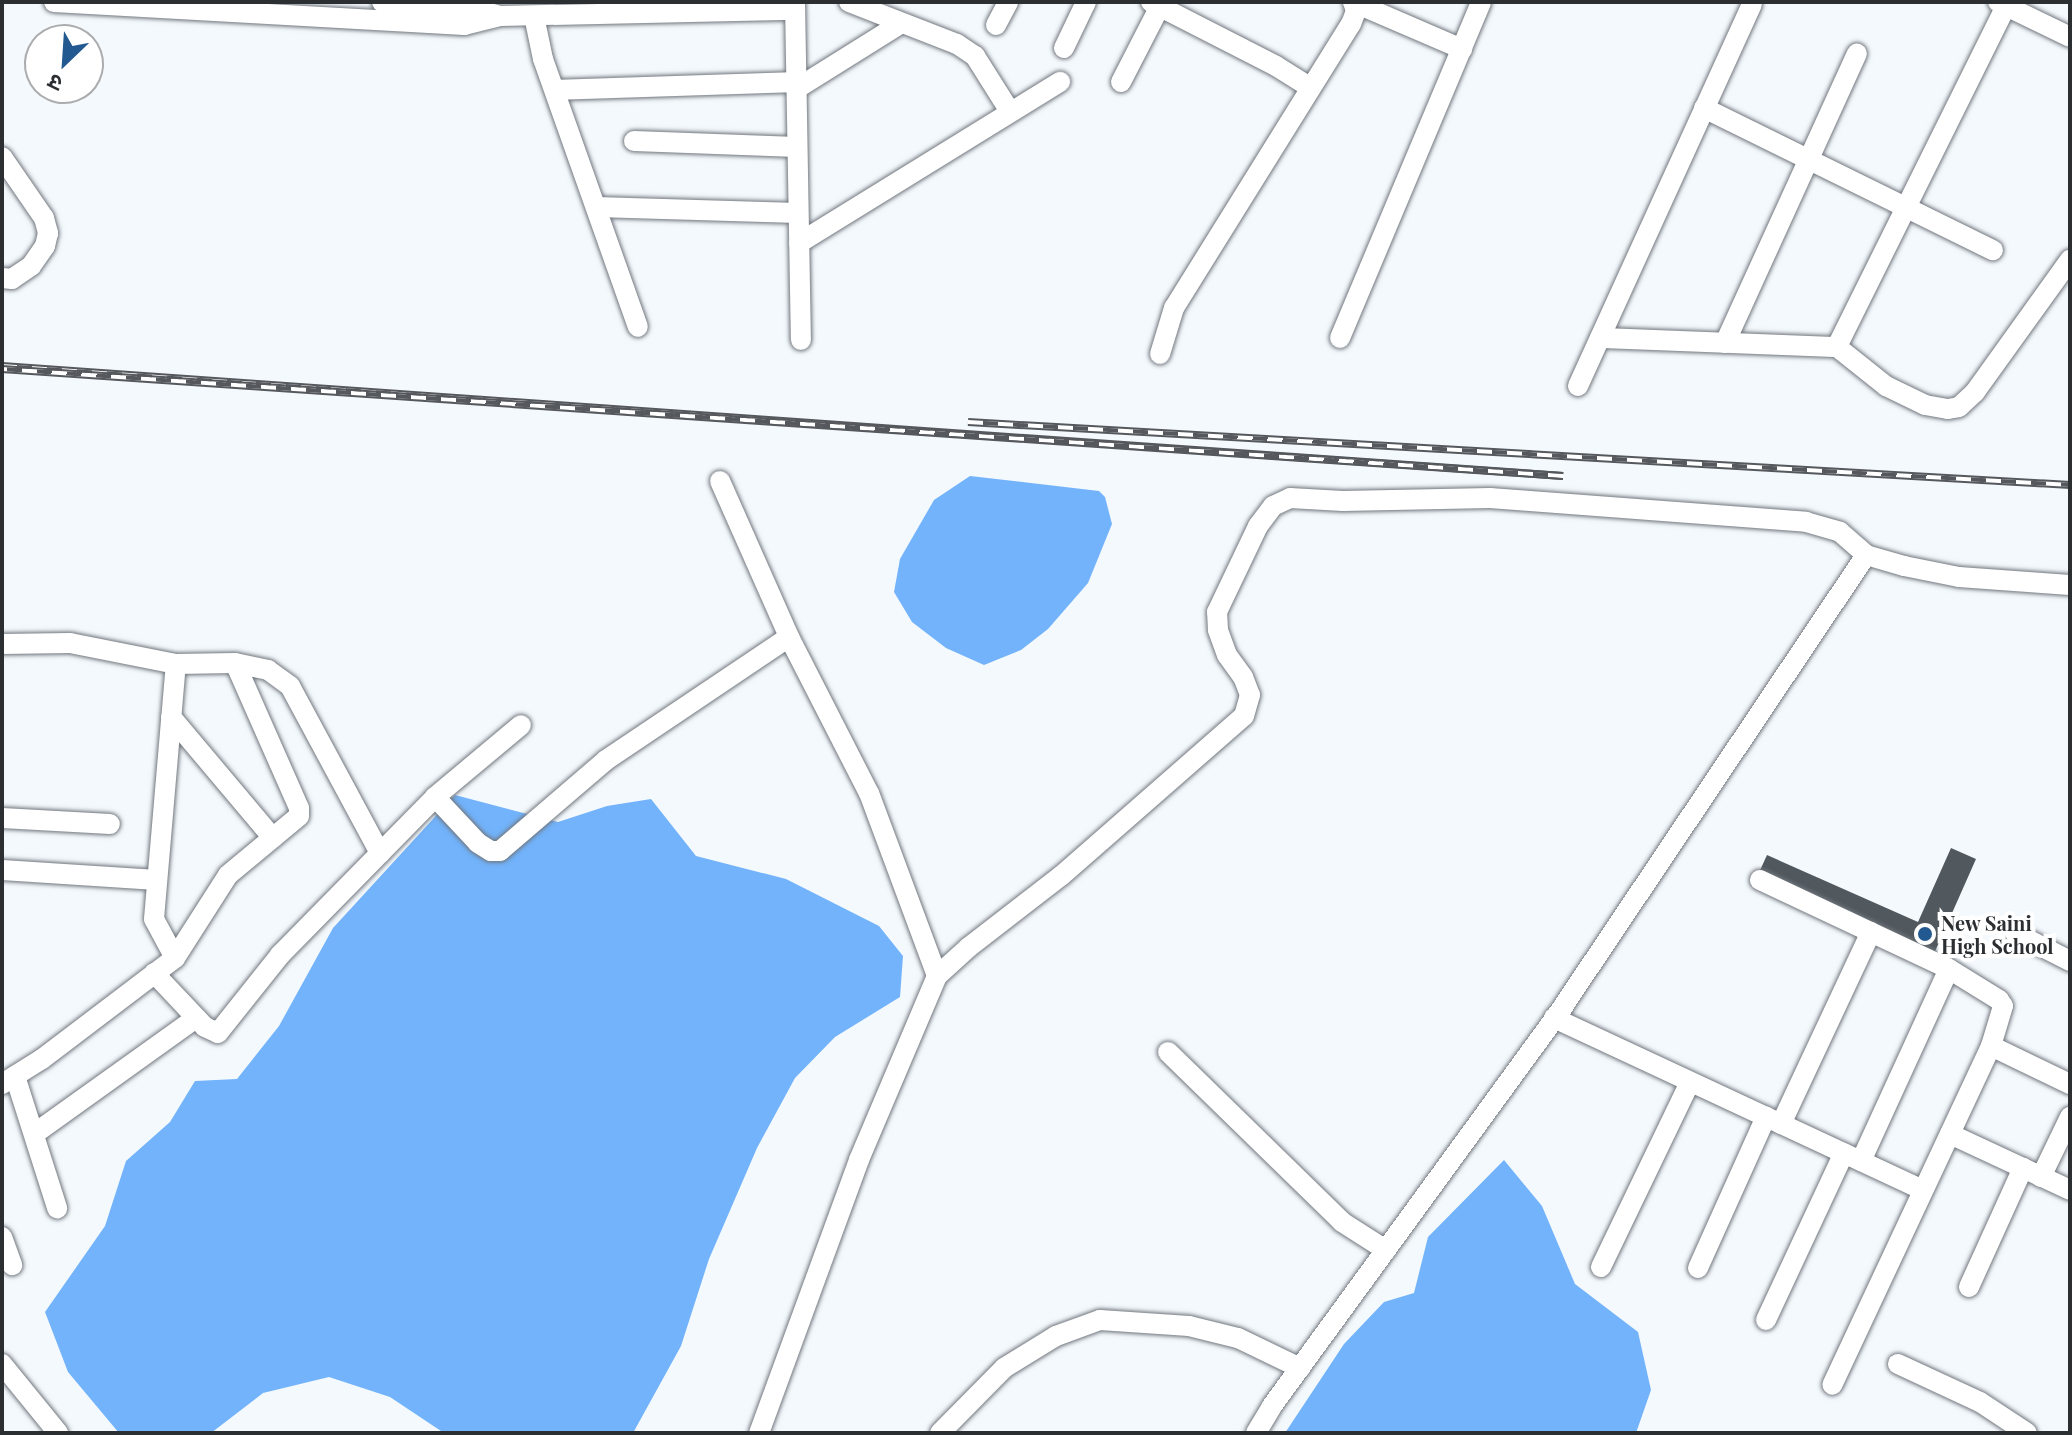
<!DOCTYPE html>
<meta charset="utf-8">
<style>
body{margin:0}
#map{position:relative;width:2072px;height:1435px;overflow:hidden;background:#f4f9fd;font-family:"Playfair Display","Noto Sans Devanagari",serif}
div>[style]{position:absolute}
.water>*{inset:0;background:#72b3fb}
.building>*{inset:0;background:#51585e}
.roads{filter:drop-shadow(0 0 2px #71777e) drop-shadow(0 0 2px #71777e)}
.minor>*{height:20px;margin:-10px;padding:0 10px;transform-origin:10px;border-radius:10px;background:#fff}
.rail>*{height:8px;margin-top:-4px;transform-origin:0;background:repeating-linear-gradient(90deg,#fff 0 15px,#55585c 0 30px);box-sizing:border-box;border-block:2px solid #55585c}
.dots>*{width:22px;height:22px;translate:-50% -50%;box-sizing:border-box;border:4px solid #fff;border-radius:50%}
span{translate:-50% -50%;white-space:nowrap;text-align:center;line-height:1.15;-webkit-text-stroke:8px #fff;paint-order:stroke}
.poi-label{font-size:20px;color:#2c2f32;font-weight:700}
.left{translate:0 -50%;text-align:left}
.frame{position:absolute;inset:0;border:4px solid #2c2f32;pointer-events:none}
.north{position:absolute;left:24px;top:24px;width:80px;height:80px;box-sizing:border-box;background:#fff;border:2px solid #abacad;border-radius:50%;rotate:205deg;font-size:22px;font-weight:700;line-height:32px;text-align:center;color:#2c2f32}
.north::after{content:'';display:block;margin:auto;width:28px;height:36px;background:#235991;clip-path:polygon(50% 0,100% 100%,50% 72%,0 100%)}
</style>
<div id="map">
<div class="water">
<i style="clip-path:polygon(970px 476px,1099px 491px,1105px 497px,1112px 524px,1088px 583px,1048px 629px,1021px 650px,984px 665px,946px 648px,912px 622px,894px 592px,900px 559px,934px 500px)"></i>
<i style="clip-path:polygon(455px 795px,558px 822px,607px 806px,651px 799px,696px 856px,786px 879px,879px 926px,903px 956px,900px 997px,835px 1037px,795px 1078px,757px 1148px,709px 1259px,681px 1346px,633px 1433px,444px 1433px,390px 1397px,329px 1377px,263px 1393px,211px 1433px,119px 1433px,68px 1372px,45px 1312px,105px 1226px,126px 1161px,170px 1122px,195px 1081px,237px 1079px,279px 1026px,333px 928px)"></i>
<i style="clip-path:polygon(1504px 1160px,1542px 1206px,1575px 1284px,1638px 1332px,1651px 1390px,1636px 1433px,1285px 1433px,1344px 1344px,1384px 1302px,1414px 1293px,1428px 1237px)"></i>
</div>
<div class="building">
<i style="clip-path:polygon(1951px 848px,1976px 859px,1933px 956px,1757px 877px,1767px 855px,1918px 922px)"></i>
</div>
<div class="roads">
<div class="minor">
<i style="left:54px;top:2px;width:411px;rotate:3.2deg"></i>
<i style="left:464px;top:25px;width:37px;rotate:-14deg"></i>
<i style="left:500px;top:16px;width:294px;rotate:-1.2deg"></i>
<i style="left:382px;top:2px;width:83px;rotate:2.8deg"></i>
<i style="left:465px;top:6px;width:36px;rotate:16deg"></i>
<i style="left:795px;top:2px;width:338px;rotate:89deg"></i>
<i style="left:849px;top:2px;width:116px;rotate:21.3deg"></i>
<i style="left:957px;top:44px;width:22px;rotate:34deg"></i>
<i style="left:975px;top:56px;width:64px;rotate:57.8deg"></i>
<i style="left:1151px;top:2px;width:140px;rotate:27.1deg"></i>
<i style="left:1276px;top:66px;width:39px;rotate:32deg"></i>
<i style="left:1353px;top:2px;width:119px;rotate:23.3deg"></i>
<i style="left:1998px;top:2px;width:80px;rotate:25.9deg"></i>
<i style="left:2006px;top:6px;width:381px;rotate:116.4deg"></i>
<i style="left:1837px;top:347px;width:63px;rotate:38.5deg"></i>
<i style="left:1886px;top:386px;width:43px;rotate:26deg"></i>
<i style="left:1925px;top:405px;width:23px;rotate:10deg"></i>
<i style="left:1948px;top:409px;width:11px;rotate:-10deg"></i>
<i style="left:1959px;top:407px;width:22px;rotate:-43deg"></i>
<i style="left:1975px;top:392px;width:163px;rotate:-54.3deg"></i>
<i style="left:534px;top:16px;width:44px;rotate:78.2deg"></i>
<i style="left:543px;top:59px;width:284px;rotate:70.5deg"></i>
<i style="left:996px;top:25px;width:26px;rotate:-62deg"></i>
<i style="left:1064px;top:48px;width:51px;rotate:-64.4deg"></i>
<i style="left:1121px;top:82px;width:85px;rotate:-62.8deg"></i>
<i style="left:796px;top:89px;width:123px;rotate:-32deg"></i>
<i style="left:555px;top:90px;width:241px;rotate:-1.9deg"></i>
<i style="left:1704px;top:108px;width:322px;rotate:26.2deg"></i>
<i style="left:634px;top:141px;width:163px;rotate:2.1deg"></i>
<i style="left:2px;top:157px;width:74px;rotate:55.5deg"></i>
<i style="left:44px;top:218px;width:16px;rotate:75deg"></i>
<i style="left:48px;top:233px;width:13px;rotate:103deg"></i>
<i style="left:45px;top:246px;width:24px;rotate:125deg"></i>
<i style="left:31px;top:266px;width:23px;rotate:146deg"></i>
<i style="left:12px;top:279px;width:10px;rotate:-174deg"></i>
<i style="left:596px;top:207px;width:202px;rotate:1.7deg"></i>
<i style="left:799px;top:243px;width:307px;rotate:-31.7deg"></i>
<i style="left:1340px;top:338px;width:364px;rotate:-67.2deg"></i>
<i style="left:1600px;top:338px;width:237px;rotate:2.2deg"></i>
<i style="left:1725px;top:343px;width:318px;rotate:-65.5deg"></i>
<i style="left:1160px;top:354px;width:48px;rotate:-73.1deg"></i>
<i style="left:1174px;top:308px;width:335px;rotate:-58.1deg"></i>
<i style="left:1351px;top:24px;width:14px;rotate:-69deg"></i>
<i style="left:1356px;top:11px;width:9px;rotate:-108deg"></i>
<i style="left:1578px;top:386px;width:419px;rotate:-65.5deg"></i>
<i style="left:720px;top:481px;width:171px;rotate:66.1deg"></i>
<i style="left:789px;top:637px;width:175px;rotate:62.9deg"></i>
<i style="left:869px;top:793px;width:195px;rotate:69.6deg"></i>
<i style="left:937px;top:976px;width:200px;rotate:113deg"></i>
<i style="left:859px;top:1160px;width:291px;rotate:110.1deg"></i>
<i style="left:2px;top:644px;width:68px;rotate:-0.8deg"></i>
<i style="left:70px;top:643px;width:108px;rotate:11.2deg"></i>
<i style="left:176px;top:664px;width:59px;rotate:-1deg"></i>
<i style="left:235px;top:663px;width:34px;rotate:12deg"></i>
<i style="left:268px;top:670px;width:27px;rotate:36deg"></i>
<i style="left:290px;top:686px;width:190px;rotate:61.7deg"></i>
<i style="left:171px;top:717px;width:158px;rotate:49.9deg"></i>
<i style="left:435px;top:797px;width:63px;rotate:46.9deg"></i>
<i style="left:478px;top:843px;width:15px;rotate:32deg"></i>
<i style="left:491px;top:851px;width:9px"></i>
<i style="left:500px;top:851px;width:140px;rotate:-40.6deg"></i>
<i style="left:606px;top:760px;width:220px;rotate:-33.9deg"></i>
<i style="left:2px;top:818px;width:108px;rotate:3.2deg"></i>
<i style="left:2px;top:870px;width:155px;rotate:3.7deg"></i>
<i style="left:1760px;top:880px;width:209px;rotate:25.2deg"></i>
<i style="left:1949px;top:969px;width:59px;rotate:31.8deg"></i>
<i style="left:1999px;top:1000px;width:7px;rotate:56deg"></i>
<i style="left:2003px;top:1006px;width:42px;rotate:106.7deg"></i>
<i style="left:1991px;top:1046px;width:374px;rotate:115.1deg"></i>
<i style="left:2015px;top:933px;width:62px;rotate:27deg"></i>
<i style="left:175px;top:958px;width:44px;rotate:-118.3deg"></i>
<i style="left:154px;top:919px;width:256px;rotate:-85.1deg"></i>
<i style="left:154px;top:973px;width:74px;rotate:46.6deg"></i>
<i style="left:205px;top:1027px;width:14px;rotate:25deg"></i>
<i style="left:218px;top:1033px;width:100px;rotate:-51.5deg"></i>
<i style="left:280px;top:955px;width:221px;rotate:-45.5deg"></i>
<i style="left:435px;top:797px;width:112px;rotate:-39.9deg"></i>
<i style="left:937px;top:976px;width:43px;rotate:-42.2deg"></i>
<i style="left:969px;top:947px;width:116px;rotate:-37.7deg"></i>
<i style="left:1061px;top:876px;width:243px;rotate:-41.2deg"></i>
<i style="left:1244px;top:716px;width:22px;rotate:-74deg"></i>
<i style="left:1250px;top:695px;width:19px;rotate:-111deg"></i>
<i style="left:1243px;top:677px;width:27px;rotate:-126deg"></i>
<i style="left:1227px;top:655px;width:27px;rotate:-110deg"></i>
<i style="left:1218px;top:630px;width:18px;rotate:-93deg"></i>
<i style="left:1217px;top:612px;width:95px;rotate:-64.5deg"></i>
<i style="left:1258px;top:526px;width:25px;rotate:-53deg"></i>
<i style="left:1273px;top:506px;width:19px;rotate:-25deg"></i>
<i style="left:1290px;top:498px;width:53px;rotate:3.2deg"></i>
<i style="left:1343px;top:501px;width:147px;rotate:-1.2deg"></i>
<i style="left:1490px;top:498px;width:317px;rotate:4.3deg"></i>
<i style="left:1806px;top:522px;width:35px;rotate:16deg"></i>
<i style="left:1840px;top:532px;width:35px;rotate:41deg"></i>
<i style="left:1866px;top:555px;width:40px;rotate:16deg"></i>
<i style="left:1904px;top:566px;width:56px;rotate:11.3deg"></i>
<i style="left:1959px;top:577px;width:111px;rotate:4.1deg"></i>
<i style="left:1554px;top:1018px;width:407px;rotate:25deg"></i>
<i style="left:1991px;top:1046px;width:88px;rotate:25.7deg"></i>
<i style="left:1168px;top:1052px;width:243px;rotate:44.3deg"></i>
<i style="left:1342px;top:1222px;width:52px;rotate:32.5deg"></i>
<i style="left:15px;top:1076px;width:139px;rotate:72.3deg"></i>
<i style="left:2px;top:1084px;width:47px;rotate:-32deg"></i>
<i style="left:42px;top:1059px;width:167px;rotate:-37.2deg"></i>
<i style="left:175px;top:958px;width:98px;rotate:-57.4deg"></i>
<i style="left:228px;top:875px;width:92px;rotate:-39.7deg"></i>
<i style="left:299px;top:816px;width:8px;rotate:-90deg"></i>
<i style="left:299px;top:808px;width:158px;rotate:-113.8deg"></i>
<i style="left:1781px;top:1124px;width:212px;rotate:-64.9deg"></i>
<i style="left:34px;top:1134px;width:199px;rotate:-35.6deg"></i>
<i style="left:1950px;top:1134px;width:132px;rotate:25deg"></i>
<i style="left:1861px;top:1161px;width:211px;rotate:-65.4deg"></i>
<i style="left:2041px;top:1177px;width:67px;rotate:-64.2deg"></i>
<i style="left:2px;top:1237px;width:30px;rotate:70deg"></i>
<i style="left:1601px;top:1267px;width:205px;rotate:-64.3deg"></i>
<i style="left:1698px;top:1268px;width:166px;rotate:-65.8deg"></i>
<i style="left:1969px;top:1287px;width:131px;rotate:-65.6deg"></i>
<i style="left:1766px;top:1320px;width:184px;rotate:-65deg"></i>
<i style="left:2px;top:1364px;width:89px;rotate:50.9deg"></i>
<i style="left:1898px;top:1364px;width:90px;rotate:24.9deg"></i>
<i style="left:1980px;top:1402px;width:56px;rotate:33.4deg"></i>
<i style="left:940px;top:1433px;width:91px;rotate:-45.4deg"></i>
<i style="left:1004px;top:1368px;width:61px;rotate:-31.6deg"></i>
<i style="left:1056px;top:1336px;width:47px;rotate:-20deg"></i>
<i style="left:1100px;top:1320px;width:89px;rotate:3.9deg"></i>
<i style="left:1189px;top:1326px;width:50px;rotate:13.8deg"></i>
<i style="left:1238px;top:1338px;width:69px;rotate:25.8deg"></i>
<i style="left:1256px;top:1433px;width:31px;rotate:-59deg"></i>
<i style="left:1272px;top:1406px;width:496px;rotate:-53.9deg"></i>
<i style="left:1564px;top:1005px;width:542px;rotate:-56.13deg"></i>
</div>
</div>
<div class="rail">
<i style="left:2px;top:366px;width:1565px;rotate:4.03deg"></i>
<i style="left:1563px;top:476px;width:1565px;rotate:-176.08deg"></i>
<i style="left:968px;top:422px;width:1104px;rotate:3.27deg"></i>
</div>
<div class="dots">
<i style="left:1925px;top:934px;background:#235991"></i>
</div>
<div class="poi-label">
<span class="left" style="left:1941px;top:934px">New Saini<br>High School</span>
</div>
<div class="frame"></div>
<div class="north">उ</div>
</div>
